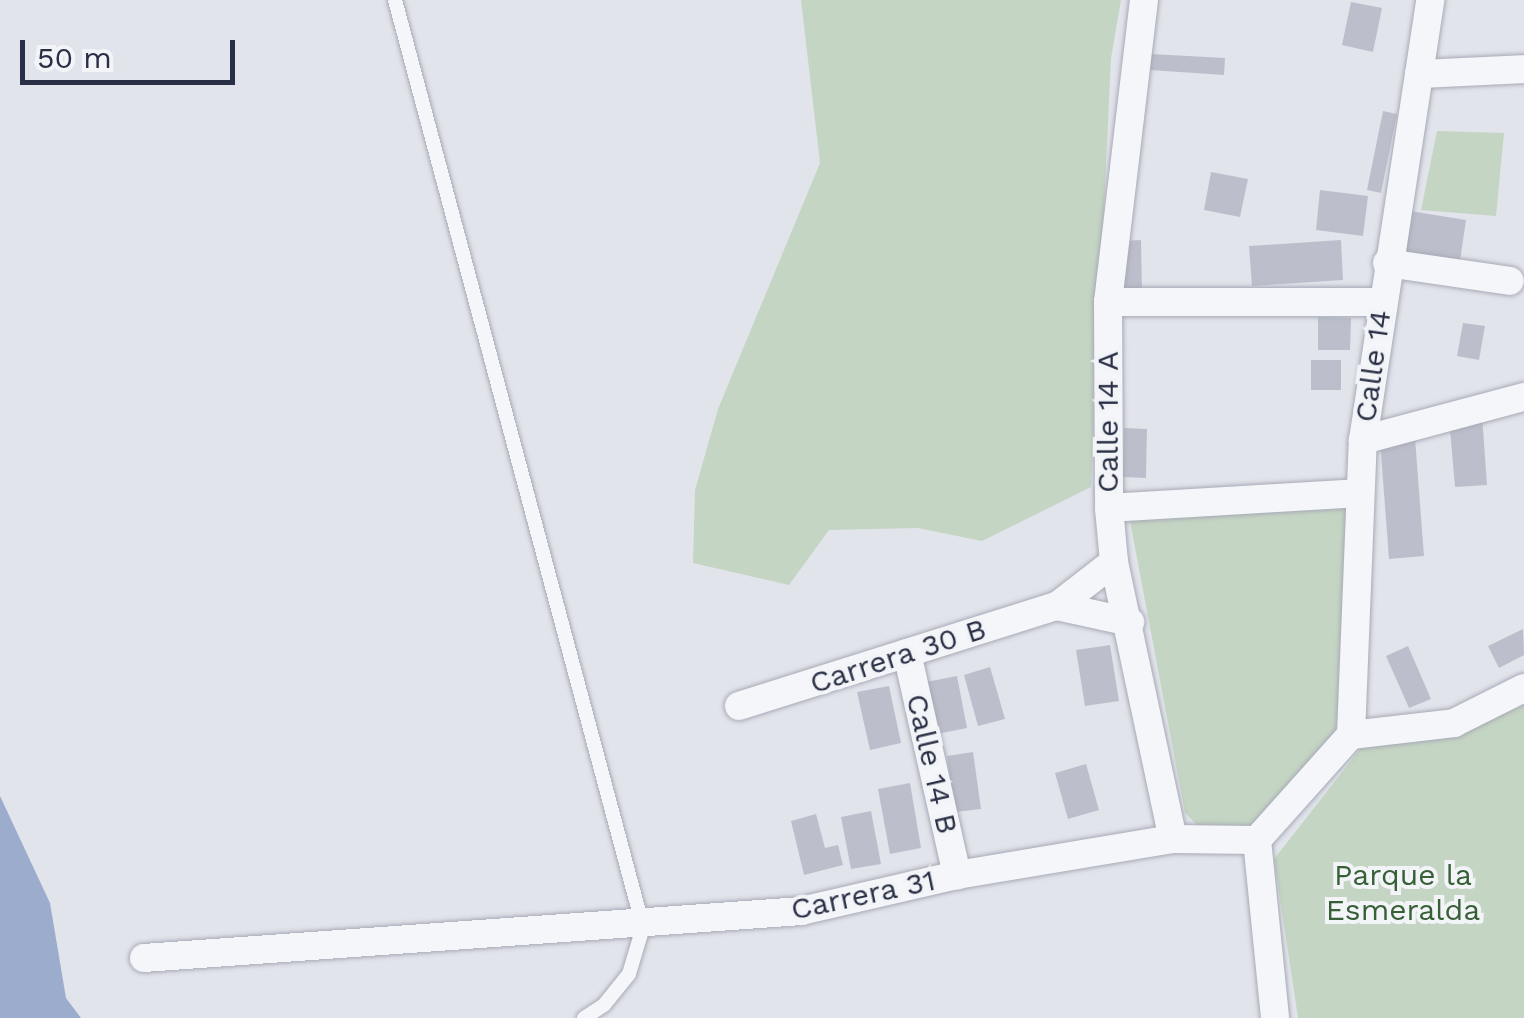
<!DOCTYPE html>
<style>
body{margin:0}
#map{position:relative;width:1524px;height:1018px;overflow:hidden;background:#e2e4eb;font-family:"Work Sans",sans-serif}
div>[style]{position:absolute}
.green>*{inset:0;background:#c5d5c3}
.water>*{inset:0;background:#9caccc}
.building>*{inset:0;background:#bcbfcb}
.roads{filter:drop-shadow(0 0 2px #a7aab6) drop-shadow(0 0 2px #a7aab6)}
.service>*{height:14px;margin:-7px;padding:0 7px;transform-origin:7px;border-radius:7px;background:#f5f6f9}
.minor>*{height:28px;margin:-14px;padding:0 14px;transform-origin:14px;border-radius:14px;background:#f5f6f9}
span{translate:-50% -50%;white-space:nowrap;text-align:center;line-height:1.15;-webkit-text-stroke:8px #f2f4f8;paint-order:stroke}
.street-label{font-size:30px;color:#292f44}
.park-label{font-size:30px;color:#376036}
.scale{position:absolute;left:20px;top:40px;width:215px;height:45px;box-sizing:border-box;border:5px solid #292f44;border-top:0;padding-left:12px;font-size:30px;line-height:35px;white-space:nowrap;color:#292f44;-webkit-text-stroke:8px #f2f4f8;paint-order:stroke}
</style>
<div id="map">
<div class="green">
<i style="clip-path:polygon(801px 0,1121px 0,1111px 58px,1091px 487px,982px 541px,918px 528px,829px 530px,789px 585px,693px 563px,695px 490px,718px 409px,820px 163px)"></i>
<i style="clip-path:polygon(1437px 131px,1504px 133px,1496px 216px,1421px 210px)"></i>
<i style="clip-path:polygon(1354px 506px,1341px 736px,1268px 829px,1204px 832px,1185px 813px,1130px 521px)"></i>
<i style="clip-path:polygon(1524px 705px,1524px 1018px,1298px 1018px,1274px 859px,1361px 748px,1476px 726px)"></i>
</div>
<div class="water">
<i style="clip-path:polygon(0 796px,50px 903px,66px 998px,81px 1018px,0 1018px)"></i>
</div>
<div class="building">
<i style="clip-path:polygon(1351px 2px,1382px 8px,1373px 52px,1342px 45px)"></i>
<i style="clip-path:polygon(1151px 54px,1225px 58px,1224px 75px,1150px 70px)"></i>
<i style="clip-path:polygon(1383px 111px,1397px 114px,1381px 193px,1367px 190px)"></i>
<i style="clip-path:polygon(1211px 172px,1248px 179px,1240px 217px,1204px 210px)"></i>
<i style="clip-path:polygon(1320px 190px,1368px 196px,1363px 236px,1316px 230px)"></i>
<i style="clip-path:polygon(1410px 211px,1466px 220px,1460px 261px,1404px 252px)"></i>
<i style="clip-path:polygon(1141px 240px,1142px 292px,1123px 293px,1122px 241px)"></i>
<i style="clip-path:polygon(1341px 240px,1343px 280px,1252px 286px,1249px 246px)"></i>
<i style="clip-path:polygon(1318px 317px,1351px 318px,1350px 350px,1318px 350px)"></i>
<i style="clip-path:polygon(1463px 323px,1485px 326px,1479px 360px,1457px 356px)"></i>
<i style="clip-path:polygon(1311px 360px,1341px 360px,1341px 390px,1311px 390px)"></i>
<i style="clip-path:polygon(1482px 415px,1487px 485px,1455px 487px,1449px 418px)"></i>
<i style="clip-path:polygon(1124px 428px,1147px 429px,1146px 478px,1123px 477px)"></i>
<i style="clip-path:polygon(1415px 438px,1424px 556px,1389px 559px,1380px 440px)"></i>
<i style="clip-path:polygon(1523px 629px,1524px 655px,1499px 668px,1488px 646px)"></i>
<i style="clip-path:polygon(1110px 645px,1119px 701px,1085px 706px,1076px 650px)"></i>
<i style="clip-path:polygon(1408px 646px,1431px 699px,1409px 708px,1386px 656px)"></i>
<i style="clip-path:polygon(990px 667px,1005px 719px,978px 726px,964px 675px)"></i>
<i style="clip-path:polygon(957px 676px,967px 728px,937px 734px,926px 682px)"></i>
<i style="clip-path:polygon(889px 686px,901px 743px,870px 750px,857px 692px)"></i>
<i style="clip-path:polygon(973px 752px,981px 809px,955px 812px,947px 756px)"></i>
<i style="clip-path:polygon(1086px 764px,1099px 810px,1068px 819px,1055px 773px)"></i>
<i style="clip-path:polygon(910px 783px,921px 848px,890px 854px,878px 789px)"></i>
<i style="clip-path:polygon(871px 811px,881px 864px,851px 869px,841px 817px)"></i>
<i style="clip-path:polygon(816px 814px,825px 848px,838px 845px,843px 865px,804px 875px,791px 821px)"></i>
</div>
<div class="roads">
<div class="service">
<i style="left:395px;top:0;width:960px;rotate:75.02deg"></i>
<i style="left:643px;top:927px;width:49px;rotate:106.6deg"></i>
<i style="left:629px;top:974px;width:40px;rotate:129deg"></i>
<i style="left:604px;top:1005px;width:24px;rotate:147deg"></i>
</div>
<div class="minor">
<i style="left:1144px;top:0;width:304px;rotate:96.8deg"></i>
<i style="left:1108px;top:302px;width:206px;rotate:89.7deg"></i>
<i style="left:1109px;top:508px;width:54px;rotate:84.7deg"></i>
<i style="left:1114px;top:562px;width:283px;rotate:78deg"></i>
<i style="left:1419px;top:74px;width:105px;rotate:-2.7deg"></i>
<i style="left:1387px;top:263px;width:124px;rotate:8.3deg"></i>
<i style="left:1108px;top:302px;width:273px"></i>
<i style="left:1363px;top:440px;width:167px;rotate:-15deg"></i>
<i style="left:1109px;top:508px;width:251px;rotate:-3.4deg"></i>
<i style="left:1057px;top:606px;width:75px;rotate:12.4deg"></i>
<i style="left:907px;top:653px;width:228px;rotate:77.3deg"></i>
<i style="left:739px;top:706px;width:333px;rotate:-17.5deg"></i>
<i style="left:1057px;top:606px;width:72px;rotate:-37.7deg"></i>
<i style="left:1351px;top:735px;width:295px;rotate:-87.7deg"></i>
<i style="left:1363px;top:440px;width:445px;rotate:-81.3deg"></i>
<i style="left:1257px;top:840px;width:179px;rotate:84.2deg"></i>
<i style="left:144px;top:958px;width:659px;rotate:-4.09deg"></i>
<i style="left:801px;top:911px;width:160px;rotate:-13deg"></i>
<i style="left:957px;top:875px;width:219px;rotate:-9.5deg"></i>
<i style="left:1173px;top:839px;width:84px;rotate:0.7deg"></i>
<i style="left:1257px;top:840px;width:141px;rotate:-48.2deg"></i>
<i style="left:1351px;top:735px;width:104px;rotate:-6.6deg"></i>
<i style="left:1454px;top:723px;width:78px;rotate:-26.6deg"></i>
</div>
</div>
<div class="street-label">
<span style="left:1373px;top:366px;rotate:-82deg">Calle 14</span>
<span style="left:1108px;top:422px;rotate:-90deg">Calle 14 A</span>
<span style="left:898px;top:656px;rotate:-18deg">Carrera 30 B</span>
<span style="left:932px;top:764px;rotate:77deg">Calle 14 B</span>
<span style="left:863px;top:895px;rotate:-12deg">Carrera 31</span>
</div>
<div class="park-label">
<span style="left:1403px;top:892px">Parque la<br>Esmeralda</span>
</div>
<div class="scale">50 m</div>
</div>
